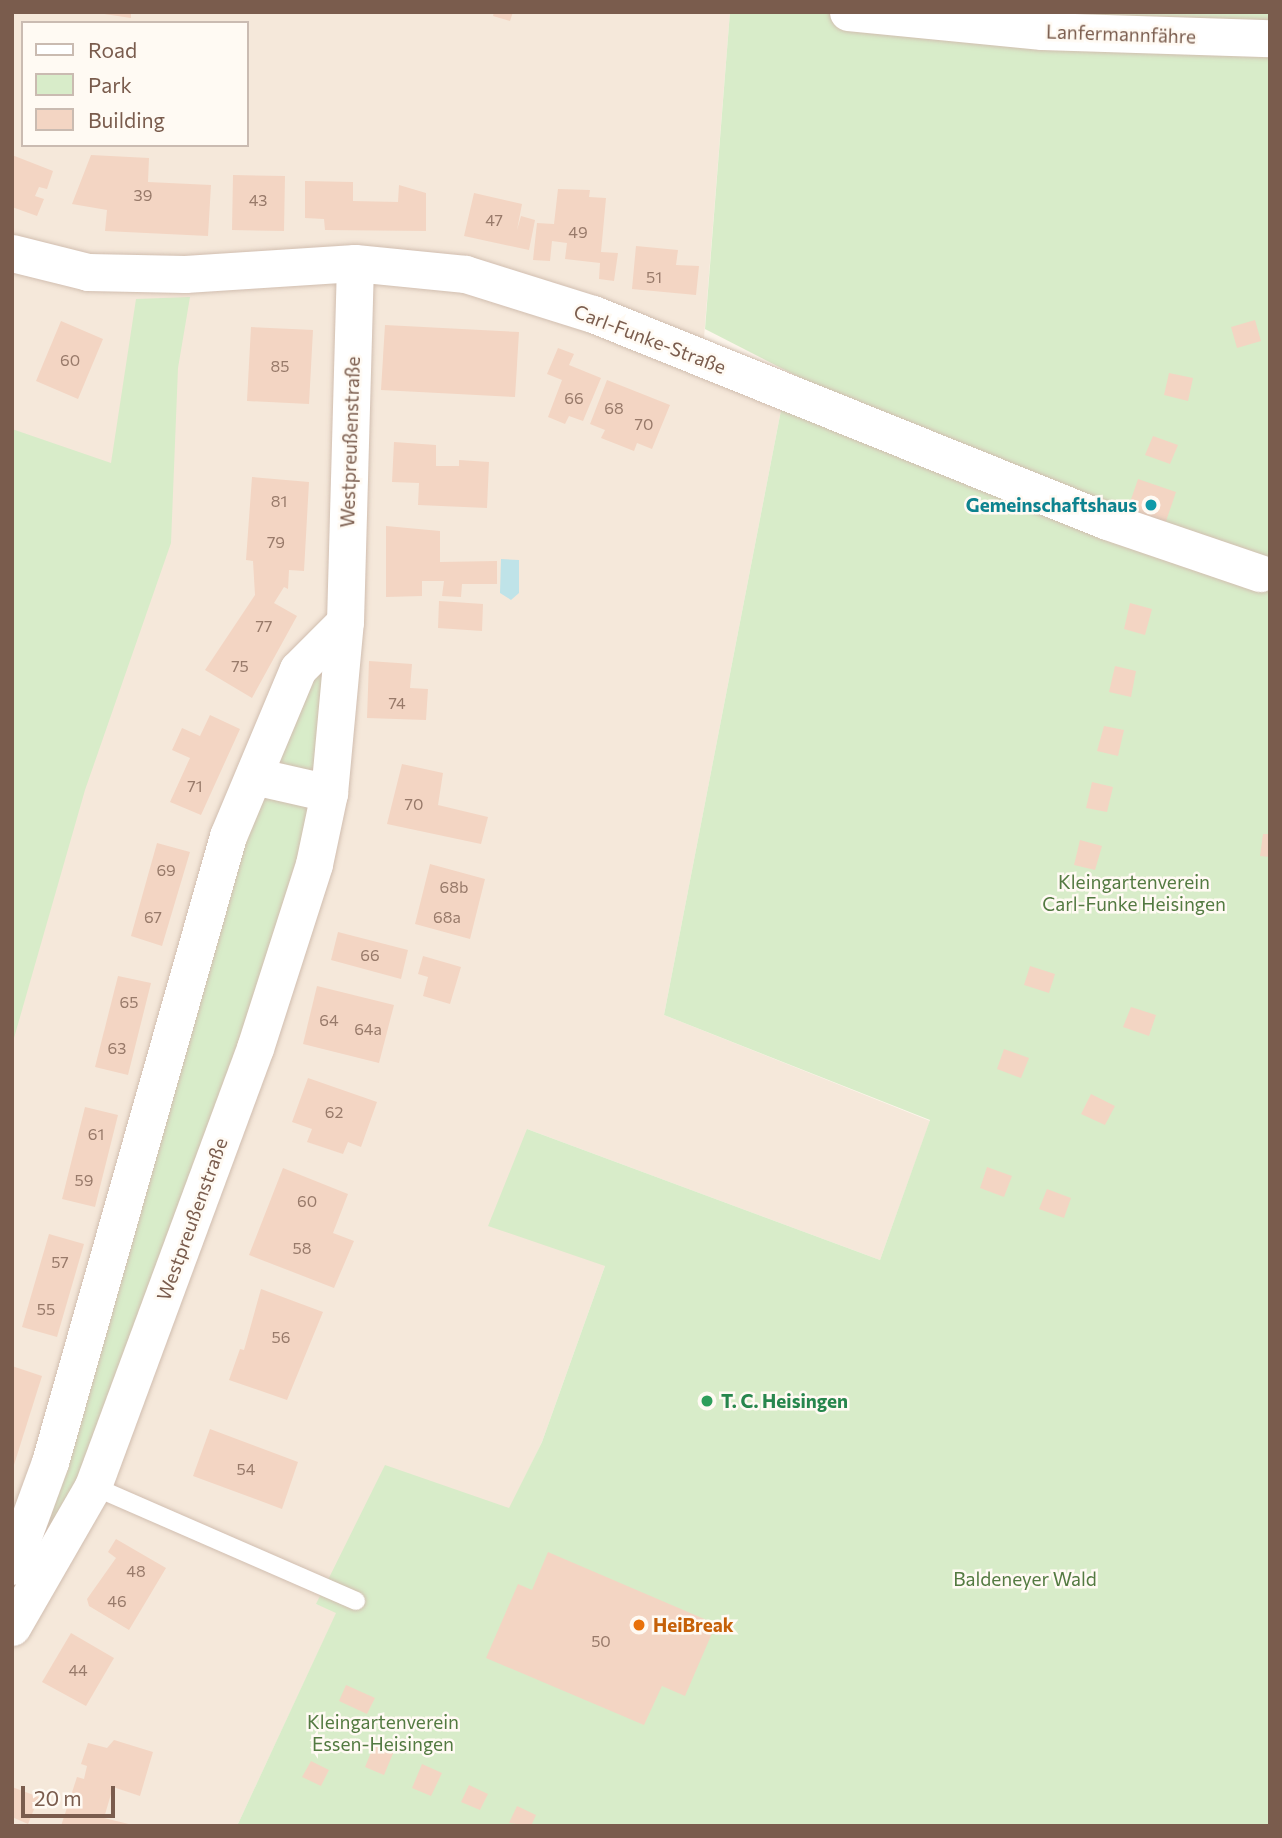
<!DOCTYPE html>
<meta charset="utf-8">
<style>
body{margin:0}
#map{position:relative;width:1282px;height:1838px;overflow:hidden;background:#fdf6ec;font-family:Commissioner,sans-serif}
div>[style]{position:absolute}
.residential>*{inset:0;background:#f5e8da}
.green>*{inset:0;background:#d8ecc9}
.water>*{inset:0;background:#bfe3e8}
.building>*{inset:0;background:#f3d5c3}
.roads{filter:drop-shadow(0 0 2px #d1beb0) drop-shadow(0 0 2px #d1beb0)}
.lane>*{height:18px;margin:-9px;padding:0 9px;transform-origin:9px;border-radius:9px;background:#fff}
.street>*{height:37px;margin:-18.5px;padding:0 18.5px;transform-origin:18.5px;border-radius:18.5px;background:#fff}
.dots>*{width:19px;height:19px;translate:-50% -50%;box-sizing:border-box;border:4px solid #fffaf3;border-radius:50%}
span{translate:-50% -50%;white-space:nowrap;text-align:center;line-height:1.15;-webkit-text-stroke:5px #fffaf3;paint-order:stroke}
.number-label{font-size:16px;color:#987a6a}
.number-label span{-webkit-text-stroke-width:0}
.street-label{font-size:19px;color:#7a5c4d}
.culture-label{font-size:19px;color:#0d838f;font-weight:700}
.right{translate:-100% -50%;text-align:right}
.park-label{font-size:19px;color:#537a41}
.leisure-label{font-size:19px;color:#27864d;font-weight:700}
.left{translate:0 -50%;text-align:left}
.food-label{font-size:19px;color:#c56008;font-weight:700}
.frame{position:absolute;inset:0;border:14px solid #7a5c4d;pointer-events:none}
.legend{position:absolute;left:21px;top:21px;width:228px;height:126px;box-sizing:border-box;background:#fffaf3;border:2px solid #cabbb1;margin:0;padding:9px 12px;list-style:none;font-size:21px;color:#7a5c4d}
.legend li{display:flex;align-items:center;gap:14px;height:35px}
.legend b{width:35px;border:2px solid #cabbb1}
.scale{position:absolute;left:21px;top:1786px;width:94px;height:32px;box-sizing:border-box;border:4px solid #7a5c4d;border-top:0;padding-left:9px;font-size:21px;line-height:24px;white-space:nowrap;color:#7a5c4d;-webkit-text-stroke:5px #fffaf3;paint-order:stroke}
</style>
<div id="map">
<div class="residential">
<i style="clip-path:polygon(evenodd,12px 12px,730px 12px,702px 363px,783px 400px,664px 1015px,930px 1121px,880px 1260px,527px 1129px,605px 1266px,542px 1442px,510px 1508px,316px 1604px,337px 1612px,237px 1826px,12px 1826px,12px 12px,23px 23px,247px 23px,247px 145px,23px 145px,23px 23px)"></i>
</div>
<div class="green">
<i style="clip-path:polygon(730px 12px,813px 12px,1041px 34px,1270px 49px,1270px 1826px,237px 1826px,336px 1613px,316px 1604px,385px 1465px,509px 1508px,542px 1442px,605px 1266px,488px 1226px,527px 1129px,880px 1260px,930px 1120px,664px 1015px,783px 400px,973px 466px,705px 329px)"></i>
<i style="clip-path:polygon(958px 12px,1270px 12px,1270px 31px)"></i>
<i style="clip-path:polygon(190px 297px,178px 368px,171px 543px,85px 790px,12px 1045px,12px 429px,111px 463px,136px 299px)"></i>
<i style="clip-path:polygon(330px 648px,319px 787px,236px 1054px,76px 1491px,12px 1615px,12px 1575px,233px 851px,294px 703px)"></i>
</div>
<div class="water">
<i style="clip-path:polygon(501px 559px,519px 560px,519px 593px,511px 600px,500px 593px)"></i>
</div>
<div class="building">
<i style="clip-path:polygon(91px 12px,131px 12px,131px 18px)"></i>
<i style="clip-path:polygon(494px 12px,513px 12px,510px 21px,493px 16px)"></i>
<i style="clip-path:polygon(12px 155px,53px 171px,47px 189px,39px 187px,35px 196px,44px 199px,37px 216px,12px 207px)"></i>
<i style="clip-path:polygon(91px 155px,149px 158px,148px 182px,211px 185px,208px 236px,105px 231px,107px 210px,72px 204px)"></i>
<i style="clip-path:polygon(233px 175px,285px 176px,284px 231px,232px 230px)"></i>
<i style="clip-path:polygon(305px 181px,353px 182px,353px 201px,398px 202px,399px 185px,426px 193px,426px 231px,325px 230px,324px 219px,305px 218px)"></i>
<i style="clip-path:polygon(558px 189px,590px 190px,589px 197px,606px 198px,601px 252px,618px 253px,614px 281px,599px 279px,600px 263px,565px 259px,567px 243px,552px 241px,550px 261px,533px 260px,537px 223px,554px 224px)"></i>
<i style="clip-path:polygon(474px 193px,522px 204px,517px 230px,521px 216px,535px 220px,529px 250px,464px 236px)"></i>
<i style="clip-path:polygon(636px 246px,678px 250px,676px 265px,699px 266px,696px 295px,632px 289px)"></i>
<i style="clip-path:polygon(1255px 320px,1261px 341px,1237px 348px,1231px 327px)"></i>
<i style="clip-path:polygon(61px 321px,103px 339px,78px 399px,36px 381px)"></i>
<i style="clip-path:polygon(385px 325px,519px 332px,515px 397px,381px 390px)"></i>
<i style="clip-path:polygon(251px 327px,313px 330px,309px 404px,247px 401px)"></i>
<i style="clip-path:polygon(558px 348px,574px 354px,569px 365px,601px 378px,583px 421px,569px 416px,565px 424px,548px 417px,562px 380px,547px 374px)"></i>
<i style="clip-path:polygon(1169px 373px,1193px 378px,1188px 401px,1164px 395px)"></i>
<i style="clip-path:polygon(607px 380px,670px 405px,652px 449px,637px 443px,634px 451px,601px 438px,605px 430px,590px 424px)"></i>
<i style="clip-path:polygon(1153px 436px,1178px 445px,1170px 464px,1145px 455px)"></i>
<i style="clip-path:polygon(394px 442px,436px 445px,436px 466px,459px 466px,459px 460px,489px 462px,487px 508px,418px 505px,419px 483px,392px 482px)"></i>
<i style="clip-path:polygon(252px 477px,309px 482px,304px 571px,289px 570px,288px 589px,284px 587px,274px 603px,297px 616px,252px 698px,205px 670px,255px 595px,253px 561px,246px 560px)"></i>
<i style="clip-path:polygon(1138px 479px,1176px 492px,1163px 530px,1125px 517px)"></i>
<i style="clip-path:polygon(386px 526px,440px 531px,440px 562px,497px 561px,497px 584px,462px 584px,461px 597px,442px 596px,444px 581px,422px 581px,422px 596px,386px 597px)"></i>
<i style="clip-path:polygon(439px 601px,483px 604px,482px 631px,438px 628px)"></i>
<i style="clip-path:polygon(1130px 603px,1152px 609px,1145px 635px,1124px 629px)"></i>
<i style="clip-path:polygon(369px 661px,412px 664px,410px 688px,428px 689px,426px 720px,367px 718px)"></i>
<i style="clip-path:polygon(1115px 666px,1136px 671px,1131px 697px,1109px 692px)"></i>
<i style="clip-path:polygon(210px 715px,240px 729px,201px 815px,170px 802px,190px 758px,172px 750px,182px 728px,200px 736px)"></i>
<i style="clip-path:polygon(1104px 726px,1124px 730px,1118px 756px,1097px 751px)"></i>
<i style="clip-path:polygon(402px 764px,443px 773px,438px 805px,488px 817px,481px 844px,387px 824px)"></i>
<i style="clip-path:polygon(1092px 782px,1113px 787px,1107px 812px,1086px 808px)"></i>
<i style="clip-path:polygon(1263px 834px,1270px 834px,1270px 857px,1260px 856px)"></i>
<i style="clip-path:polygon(1080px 840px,1102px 846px,1095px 870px,1074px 865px)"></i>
<i style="clip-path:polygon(157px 843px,190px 852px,162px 946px,131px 936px)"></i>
<i style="clip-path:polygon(430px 864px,485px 879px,470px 939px,415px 924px)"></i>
<i style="clip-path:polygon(338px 932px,408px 950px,401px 979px,331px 960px)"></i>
<i style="clip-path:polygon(423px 956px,461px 967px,450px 1004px,423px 996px,428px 977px,418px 974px)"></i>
<i style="clip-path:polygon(1030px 966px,1055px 974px,1049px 993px,1024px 985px)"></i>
<i style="clip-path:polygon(118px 976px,151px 983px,128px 1075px,95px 1067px)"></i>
<i style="clip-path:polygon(317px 986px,394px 1005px,379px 1063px,303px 1044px)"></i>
<i style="clip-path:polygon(1131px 1007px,1156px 1015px,1149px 1036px,1123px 1027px)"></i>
<i style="clip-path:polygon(1004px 1049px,1029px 1058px,1021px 1078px,997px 1069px)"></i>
<i style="clip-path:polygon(308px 1078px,377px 1102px,361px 1147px,348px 1142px,343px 1154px,307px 1142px,312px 1129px,292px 1122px)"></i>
<i style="clip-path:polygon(1091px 1094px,1115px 1106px,1105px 1125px,1081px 1114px)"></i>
<i style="clip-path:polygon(85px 1107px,118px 1115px,95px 1207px,62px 1199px)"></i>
<i style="clip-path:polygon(987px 1167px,1012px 1176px,1004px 1197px,980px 1188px)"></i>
<i style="clip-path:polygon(283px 1168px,348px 1194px,333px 1233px,354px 1241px,334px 1288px,249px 1255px)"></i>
<i style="clip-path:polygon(1047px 1189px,1071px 1198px,1064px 1218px,1039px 1209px)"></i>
<i style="clip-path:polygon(49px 1234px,84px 1244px,57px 1337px,22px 1327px)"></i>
<i style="clip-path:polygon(261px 1289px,323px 1312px,287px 1400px,229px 1380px,240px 1349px,244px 1350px)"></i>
<i style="clip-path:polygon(12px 1366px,42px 1376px,13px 1468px,12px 1468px)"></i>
<i style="clip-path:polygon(210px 1429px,298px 1462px,282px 1509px,193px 1476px)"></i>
<i style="clip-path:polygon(116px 1539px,166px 1568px,129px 1630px,89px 1606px,87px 1599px,116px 1558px,108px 1552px)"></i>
<i style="clip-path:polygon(548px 1552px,716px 1624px,685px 1696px,662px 1686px,644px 1725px,486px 1658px,518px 1584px,532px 1590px)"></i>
<i style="clip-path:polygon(71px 1633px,114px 1658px,86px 1706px,42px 1682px)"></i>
<i style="clip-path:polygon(346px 1685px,375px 1698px,367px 1714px,339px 1701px)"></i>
<i style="clip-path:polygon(114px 1740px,153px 1752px,140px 1796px,113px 1787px,104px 1818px,137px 1826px,61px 1826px,77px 1777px,84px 1779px,87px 1766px,81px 1764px,88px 1743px,107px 1748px)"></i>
<i style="clip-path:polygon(375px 1743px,394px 1751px,384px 1775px,365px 1767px)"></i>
<i style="clip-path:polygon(311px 1761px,329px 1770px,321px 1786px,302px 1777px)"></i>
<i style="clip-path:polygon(422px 1764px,442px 1773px,431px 1796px,412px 1788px)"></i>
<i style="clip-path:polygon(469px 1785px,488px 1794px,480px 1810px,461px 1802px)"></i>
<i style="clip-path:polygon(12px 1787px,39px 1797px,28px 1824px,12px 1817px)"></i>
<i style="clip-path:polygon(517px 1806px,536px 1815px,531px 1826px,509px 1823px)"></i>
</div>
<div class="roads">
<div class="lane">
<i style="left:93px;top:1486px;width:287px;rotate:23.6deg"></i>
</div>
<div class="street">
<i style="left:848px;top:12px;width:195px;rotate:5.6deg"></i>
<i style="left:1042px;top:31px;width:228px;rotate:1.8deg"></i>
<i style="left:12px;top:253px;width:78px;rotate:14deg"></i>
<i style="left:88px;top:272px;width:97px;rotate:1.2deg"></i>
<i style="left:185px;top:274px;width:170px;rotate:-3.7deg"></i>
<i style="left:355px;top:263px;width:111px;rotate:5.7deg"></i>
<i style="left:465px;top:274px;width:134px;rotate:17.4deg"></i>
<i style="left:593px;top:314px;width:554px;rotate:21.94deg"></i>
<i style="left:1107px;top:521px;width:162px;rotate:18.8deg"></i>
<i style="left:254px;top:776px;width:77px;rotate:12.8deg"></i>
<i style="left:12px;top:1566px;width:111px;rotate:-69.9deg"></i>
<i style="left:50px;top:1462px;width:651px;rotate:-74.13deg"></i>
<i style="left:228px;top:836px;width:181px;rotate:-67.3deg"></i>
<i style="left:298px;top:669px;width:66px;rotate:-45deg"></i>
<i style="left:12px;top:1627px;width:163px;rotate:-60.1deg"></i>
<i style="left:93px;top:1486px;width:467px;rotate:-69.7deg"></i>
<i style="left:255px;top:1048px;width:193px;rotate:-72.2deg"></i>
<i style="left:314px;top:864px;width:73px;rotate:-78.1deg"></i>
<i style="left:329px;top:793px;width:172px;rotate:-84.7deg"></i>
<i style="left:345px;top:622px;width:359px;rotate:-88.4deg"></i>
</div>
</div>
<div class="dots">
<i style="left:1151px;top:505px;background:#0f9aa8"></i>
<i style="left:707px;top:1401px;background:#2e9e5b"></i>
<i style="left:639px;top:1625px;background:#e8710a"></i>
</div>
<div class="number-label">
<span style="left:143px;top:195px">39</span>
<span style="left:258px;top:200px">43</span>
<span style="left:494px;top:220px">47</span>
<span style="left:578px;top:232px">49</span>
<span style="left:654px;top:277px">51</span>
<span style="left:70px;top:360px">60</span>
<span style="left:280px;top:366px">85</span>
<span style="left:574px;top:398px">66</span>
<span style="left:614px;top:408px">68</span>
<span style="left:644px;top:424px">70</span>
<span style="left:279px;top:501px">81</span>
<span style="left:276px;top:542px">79</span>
<span style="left:264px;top:626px">77</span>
<span style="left:240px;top:666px">75</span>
<span style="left:397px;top:703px">74</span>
<span style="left:195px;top:786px">71</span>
<span style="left:414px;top:804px">70</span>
<span style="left:166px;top:870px">69</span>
<span style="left:454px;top:887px">68b</span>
<span style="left:153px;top:917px">67</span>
<span style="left:447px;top:917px">68a</span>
<span style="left:370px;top:955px">66</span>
<span style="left:129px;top:1002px">65</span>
<span style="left:329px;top:1020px">64</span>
<span style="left:368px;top:1029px">64a</span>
<span style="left:117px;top:1048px">63</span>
<span style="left:334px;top:1112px">62</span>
<span style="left:96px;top:1134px">61</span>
<span style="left:84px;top:1180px">59</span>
<span style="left:307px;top:1201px">60</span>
<span style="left:302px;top:1248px">58</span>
<span style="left:60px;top:1262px">57</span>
<span style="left:46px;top:1309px">55</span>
<span style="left:281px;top:1337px">56</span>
<span style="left:246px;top:1469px">54</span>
<span style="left:136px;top:1571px">48</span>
<span style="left:117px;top:1601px">46</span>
<span style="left:601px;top:1641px">50</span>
<span style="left:78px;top:1670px">44</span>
</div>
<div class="street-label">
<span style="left:1121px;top:34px;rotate:2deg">Lanfermannfähre</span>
<span style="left:650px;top:339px;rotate:21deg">Carl-Funke-Straße</span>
<span style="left:350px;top:442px;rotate:-88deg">Westpreußenstraße</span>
<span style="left:192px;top:1219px;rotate:-70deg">Westpreußenstraße</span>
</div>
<div class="culture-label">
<span class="right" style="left:1137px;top:505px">Gemeinschaftshaus</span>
</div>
<div class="park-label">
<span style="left:1134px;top:893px">Kleingartenverein<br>Carl-Funke Heisingen</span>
<span style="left:1025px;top:1579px">Baldeneyer Wald</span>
<span style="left:383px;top:1733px">Kleingartenverein<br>Essen-Heisingen</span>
</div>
<div class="leisure-label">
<span class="left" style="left:721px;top:1401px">T. C. Heisingen</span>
</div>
<div class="food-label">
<span class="left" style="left:653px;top:1625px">HeiBreak</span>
</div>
<div class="frame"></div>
<ul class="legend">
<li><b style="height:9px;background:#fff"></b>Road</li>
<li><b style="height:19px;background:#d8ecc9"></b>Park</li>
<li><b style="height:19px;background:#f3d5c3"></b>Building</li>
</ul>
<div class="scale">20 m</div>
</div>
